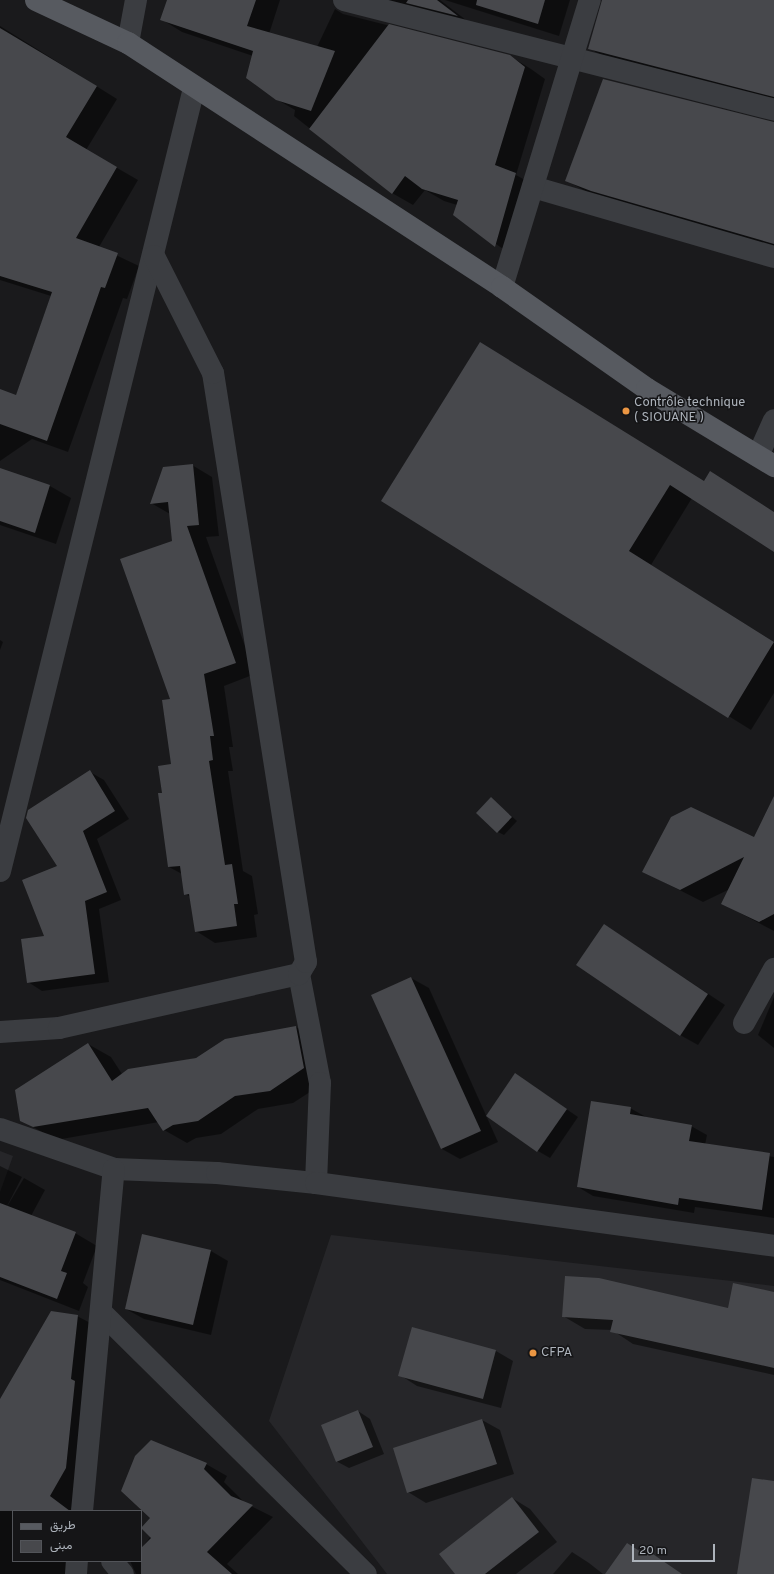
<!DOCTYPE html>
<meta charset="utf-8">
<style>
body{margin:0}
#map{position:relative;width:774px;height:1574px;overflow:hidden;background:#1a1a1c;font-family:Overpass,Vazirmatn,sans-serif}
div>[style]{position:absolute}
.built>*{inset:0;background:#262629}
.shadow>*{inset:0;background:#0007}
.building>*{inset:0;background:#47484c}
.minor>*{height:22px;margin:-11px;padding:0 11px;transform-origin:11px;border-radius:11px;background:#3b3d41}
.major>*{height:22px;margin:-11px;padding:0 11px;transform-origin:11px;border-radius:11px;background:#575a60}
.dots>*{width:11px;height:11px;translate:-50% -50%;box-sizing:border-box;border:2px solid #151517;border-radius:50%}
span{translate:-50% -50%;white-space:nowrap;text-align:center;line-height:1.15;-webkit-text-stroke:3px #151517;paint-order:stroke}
.poi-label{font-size:13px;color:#adb3bb}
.left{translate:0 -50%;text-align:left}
.legend{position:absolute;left:12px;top:1510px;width:130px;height:52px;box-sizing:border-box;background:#151517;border:1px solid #525459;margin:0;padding:5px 7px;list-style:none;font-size:12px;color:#adb3bb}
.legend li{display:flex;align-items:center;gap:8px;height:20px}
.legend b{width:20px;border:1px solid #525459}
.scale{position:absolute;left:632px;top:1544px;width:83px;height:18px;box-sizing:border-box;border:2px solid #adb3bb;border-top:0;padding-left:5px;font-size:12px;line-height:14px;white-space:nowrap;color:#adb3bb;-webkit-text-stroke:3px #151517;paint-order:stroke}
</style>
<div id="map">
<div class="built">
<i style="clip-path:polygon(0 1151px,13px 1156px,0 1192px)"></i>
<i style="clip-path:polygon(331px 1235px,774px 1286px,774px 1574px,387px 1574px,269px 1421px)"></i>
</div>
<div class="shadow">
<i style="clip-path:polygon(168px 0,280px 0,269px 34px,317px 47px,335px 9px,343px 14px,510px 56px,531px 69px,545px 79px,516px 175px,536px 186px,516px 258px,454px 215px,457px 205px,444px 201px,425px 190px,413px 205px,392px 193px,294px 116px,295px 110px,276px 99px,253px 56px,182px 32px,161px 19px)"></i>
<i style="clip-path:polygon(373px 0,440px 0,475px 27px)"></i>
<i style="clip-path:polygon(445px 0,570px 0,559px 36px)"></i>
<i style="clip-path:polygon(603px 0,774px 0,774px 103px,610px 60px,589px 48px)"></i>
<i style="clip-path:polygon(0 26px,117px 99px,86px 150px,138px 180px,99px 247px,139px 266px,127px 299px,123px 298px,68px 452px,32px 439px,0 461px,0 390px,16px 396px,51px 296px,0 280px)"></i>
<i style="clip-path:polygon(774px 122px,774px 249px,587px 192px,566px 180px)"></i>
<i style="clip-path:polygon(480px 343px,704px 482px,774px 512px,774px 551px,692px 498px,651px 565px,774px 642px,774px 693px,751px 730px,382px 500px)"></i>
<i style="clip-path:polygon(192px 465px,212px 477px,219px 536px,206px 537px,255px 674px,224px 686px,233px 747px,229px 747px,233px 771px,228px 771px,243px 871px,252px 876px,258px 914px,254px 915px,257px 937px,215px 943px,196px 931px,191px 897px,185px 894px,182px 874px,169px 867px,163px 794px,172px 764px,173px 541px,170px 514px,151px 503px)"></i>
<i style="clip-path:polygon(0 469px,50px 486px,71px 498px,56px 544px,0 525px)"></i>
<i style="clip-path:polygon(0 640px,3px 642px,0 650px)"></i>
<i style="clip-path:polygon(90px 772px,104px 780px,129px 819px,97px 839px,121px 900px,99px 909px,109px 982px,42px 991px,28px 982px,46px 936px,59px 866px)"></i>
<i style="clip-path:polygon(491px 798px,517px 821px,504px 835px,498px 832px)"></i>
<i style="clip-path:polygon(774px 817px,774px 931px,723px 904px,730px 889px,703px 902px,644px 872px,755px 838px)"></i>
<i style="clip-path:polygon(604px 925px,725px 1005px,698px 1045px,680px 1035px)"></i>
<i style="clip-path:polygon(411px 978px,429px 988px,498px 1142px,460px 1159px,442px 1149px)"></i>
<i style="clip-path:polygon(774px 997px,774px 1048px,758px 1035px)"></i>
<i style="clip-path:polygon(296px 1027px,319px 1040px,327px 1081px,293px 1103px,258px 1109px,221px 1134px,196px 1138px,187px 1143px,164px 1130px,159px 1122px,56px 1140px,21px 1120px,88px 1044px,111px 1057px,122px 1074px,196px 1058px)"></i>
<i style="clip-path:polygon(527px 1082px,578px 1117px,550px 1158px,538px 1151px)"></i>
<i style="clip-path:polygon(630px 1108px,646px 1117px,691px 1126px,707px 1135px,705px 1145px,774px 1157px,774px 1218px,695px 1207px,694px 1213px,593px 1196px,578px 1187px)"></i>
<i style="clip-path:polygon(0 1166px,22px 1177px,5px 1210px,24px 1178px,45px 1190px,31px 1216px,75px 1233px,97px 1246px,83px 1283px,88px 1287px,79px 1311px,0 1280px)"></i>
<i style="clip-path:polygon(211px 1251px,228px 1261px,211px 1335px,144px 1319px,126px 1309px)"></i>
<i style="clip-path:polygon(774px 1293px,774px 1375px,633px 1344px,612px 1330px,585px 1329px,563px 1316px,729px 1309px)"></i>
<i style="clip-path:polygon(77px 1316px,100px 1328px,88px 1480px,71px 1509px,74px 1511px,13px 1511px,13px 1561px,77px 1561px,76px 1574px,0 1574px,0 1401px)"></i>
<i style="clip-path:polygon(496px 1351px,513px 1361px,501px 1408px,417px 1386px,400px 1375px)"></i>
<i style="clip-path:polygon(358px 1411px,370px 1419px,384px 1454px,349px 1468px,336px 1461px)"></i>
<i style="clip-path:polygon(482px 1420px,500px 1430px,514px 1474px,426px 1503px,408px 1492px)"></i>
<i style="clip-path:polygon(206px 1464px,227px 1476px,224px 1482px,245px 1503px,273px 1517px,227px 1564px,238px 1574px,136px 1574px,130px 1561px,141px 1561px,141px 1549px)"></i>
<i style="clip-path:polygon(512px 1498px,530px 1509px,557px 1542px,516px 1574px,456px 1574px)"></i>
<i style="clip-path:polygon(572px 1552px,589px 1563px,603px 1574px,553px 1574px)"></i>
</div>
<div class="building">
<i style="clip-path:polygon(167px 0,256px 0,247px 26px,335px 51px,311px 111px,276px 100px,246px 78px,253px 51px,160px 20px)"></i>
<i style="clip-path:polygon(408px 0,437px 0,458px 16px,406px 3px)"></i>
<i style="clip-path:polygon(477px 0,545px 0,538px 24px,476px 5px)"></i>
<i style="clip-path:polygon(602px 0,774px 0,774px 97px,588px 49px)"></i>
<i style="clip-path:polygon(389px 24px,510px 55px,525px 67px,495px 165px,516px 173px,495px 247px,453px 215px,458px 200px,422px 189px,405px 176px,392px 194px,309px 129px)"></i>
<i style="clip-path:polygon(0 28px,97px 86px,66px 137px,117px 167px,76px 238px,118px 253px,105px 288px,101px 287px,47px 441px,0 424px,0 389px,16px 395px,52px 292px,0 276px)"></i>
<i style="clip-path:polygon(603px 79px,774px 122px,774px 244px,591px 191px,565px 181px)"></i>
<i style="clip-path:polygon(480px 342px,704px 481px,710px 471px,774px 512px,774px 552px,670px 485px,629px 551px,774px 642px,728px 718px,381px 501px)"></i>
<i style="clip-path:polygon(193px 464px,199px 525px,187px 526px,236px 663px,204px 674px,214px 736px,210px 736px,213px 760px,209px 761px,225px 865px,232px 864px,238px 904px,234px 904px,237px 926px,195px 932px,189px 894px,184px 895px,180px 866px,168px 867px,158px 793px,162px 793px,158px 766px,171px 764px,162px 700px,170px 699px,120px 559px,172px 541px,168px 502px,150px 504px,163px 467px)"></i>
<i style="clip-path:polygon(0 468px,50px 485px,35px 533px,0 521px)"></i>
<i style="clip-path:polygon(90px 770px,115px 811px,83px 831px,107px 892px,85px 901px,95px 974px,27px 983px,21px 939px,44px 936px,22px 880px,57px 866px,26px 818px,28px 810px)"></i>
<i style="clip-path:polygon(774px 796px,774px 914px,759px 922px,721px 904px,744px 857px,680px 890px,642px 872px,671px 817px,691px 807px,754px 837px)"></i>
<i style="clip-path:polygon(491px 797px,512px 817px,497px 833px,476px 813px)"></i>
<i style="clip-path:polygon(604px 924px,708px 994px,680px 1036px,576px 965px)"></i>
<i style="clip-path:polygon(411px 977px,481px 1131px,441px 1149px,371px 995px)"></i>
<i style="clip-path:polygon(296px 1026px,304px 1068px,270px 1091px,235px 1096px,198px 1121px,173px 1125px,163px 1131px,148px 1108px,33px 1127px,20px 1121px,15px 1090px,88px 1043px,112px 1081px,128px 1069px,196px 1058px,225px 1039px)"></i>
<i style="clip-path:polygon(515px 1073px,567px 1109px,537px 1152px,486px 1116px)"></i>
<i style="clip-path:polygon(591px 1101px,631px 1107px,630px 1114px,692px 1125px,689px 1141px,770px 1153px,762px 1210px,679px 1198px,678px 1205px,577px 1187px)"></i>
<i style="clip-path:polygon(0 1203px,76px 1232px,61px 1271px,67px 1273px,57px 1299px,0 1277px)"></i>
<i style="clip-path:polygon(142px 1234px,211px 1250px,193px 1325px,125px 1309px)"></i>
<i style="clip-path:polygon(565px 1276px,599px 1278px,728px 1308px,733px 1283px,774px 1292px,774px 1368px,610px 1332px,613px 1320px,562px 1317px)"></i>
<i style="clip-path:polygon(51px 1311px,78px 1315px,71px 1379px,75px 1381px,66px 1468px,50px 1496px,70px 1511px,0 1511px,0 1399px)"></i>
<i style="clip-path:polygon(412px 1327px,496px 1350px,483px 1399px,398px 1376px)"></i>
<i style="clip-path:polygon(358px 1410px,373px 1447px,336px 1462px,321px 1425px)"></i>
<i style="clip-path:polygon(482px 1419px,497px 1464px,407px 1493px,393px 1448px)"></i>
<i style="clip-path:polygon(151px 1440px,207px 1463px,204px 1469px,231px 1496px,253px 1505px,207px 1552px,232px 1574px,141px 1574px,141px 1548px,151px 1538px,141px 1528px,150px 1518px,121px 1491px,135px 1456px)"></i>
<i style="clip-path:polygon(752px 1478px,774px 1481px,774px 1574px,737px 1574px)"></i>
<i style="clip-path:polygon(512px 1497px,539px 1532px,485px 1574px,455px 1574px,439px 1554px)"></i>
<i style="clip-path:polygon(627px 1543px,641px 1552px,644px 1548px,682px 1574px,605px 1574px)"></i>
</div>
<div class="minor">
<i style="left:344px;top:0;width:444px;rotate:14.3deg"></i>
<i style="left:128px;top:43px;width:44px;rotate:-79.5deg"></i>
<i style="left:533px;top:187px;width:251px;rotate:16.2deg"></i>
<i style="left:502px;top:287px;width:300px;rotate:-73deg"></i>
<i style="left:758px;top:456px;width:39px;rotate:-66deg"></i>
<i style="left:0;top:871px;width:807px;rotate:-76.08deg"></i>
<i style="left:299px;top:974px;width:111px;rotate:79.1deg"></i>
<i style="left:320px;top:1083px;width:100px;rotate:92.3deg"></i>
<i style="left:744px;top:1023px;width:62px;rotate:-60.9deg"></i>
<i style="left:0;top:1032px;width:59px;rotate:-3.9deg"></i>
<i style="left:59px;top:1028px;width:246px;rotate:-12.7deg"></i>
<i style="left:299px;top:974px;width:14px;rotate:-60deg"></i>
<i style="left:306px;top:962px;width:596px;rotate:-98.97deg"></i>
<i style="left:213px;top:373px;width:131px;rotate:-116.8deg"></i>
<i style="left:0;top:1129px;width:121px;rotate:19.3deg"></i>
<i style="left:114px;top:1169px;width:103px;rotate:2.2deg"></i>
<i style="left:217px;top:1173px;width:100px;rotate:5.8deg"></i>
<i style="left:316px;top:1183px;width:462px;rotate:7.8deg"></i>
<i style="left:102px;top:1313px;width:371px;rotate:44.7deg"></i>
<i style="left:82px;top:1511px;width:343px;rotate:-84.7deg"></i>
<i style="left:112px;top:1561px;width:17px;rotate:50deg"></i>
<i style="left:76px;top:1574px;width:13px;rotate:-86deg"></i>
</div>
<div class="major">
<i style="left:36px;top:0;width:102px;rotate:25.1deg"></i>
<i style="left:128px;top:43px;width:447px;rotate:33.1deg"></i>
<i style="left:502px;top:287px;width:177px;rotate:35.1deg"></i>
<i style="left:647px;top:389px;width:149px;rotate:31.2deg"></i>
</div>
<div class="dots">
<i style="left:626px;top:411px;background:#eb9643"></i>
<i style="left:533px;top:1353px;background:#eb9643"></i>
</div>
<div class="poi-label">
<span class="left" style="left:634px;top:411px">Contrôle technique<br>( SIOUANE )</span>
<span class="left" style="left:541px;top:1353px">CFPA</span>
</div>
<ul class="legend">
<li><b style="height:5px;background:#575a60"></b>طريق</li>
<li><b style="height:11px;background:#47484c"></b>مبنى</li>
</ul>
<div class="scale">20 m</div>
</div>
